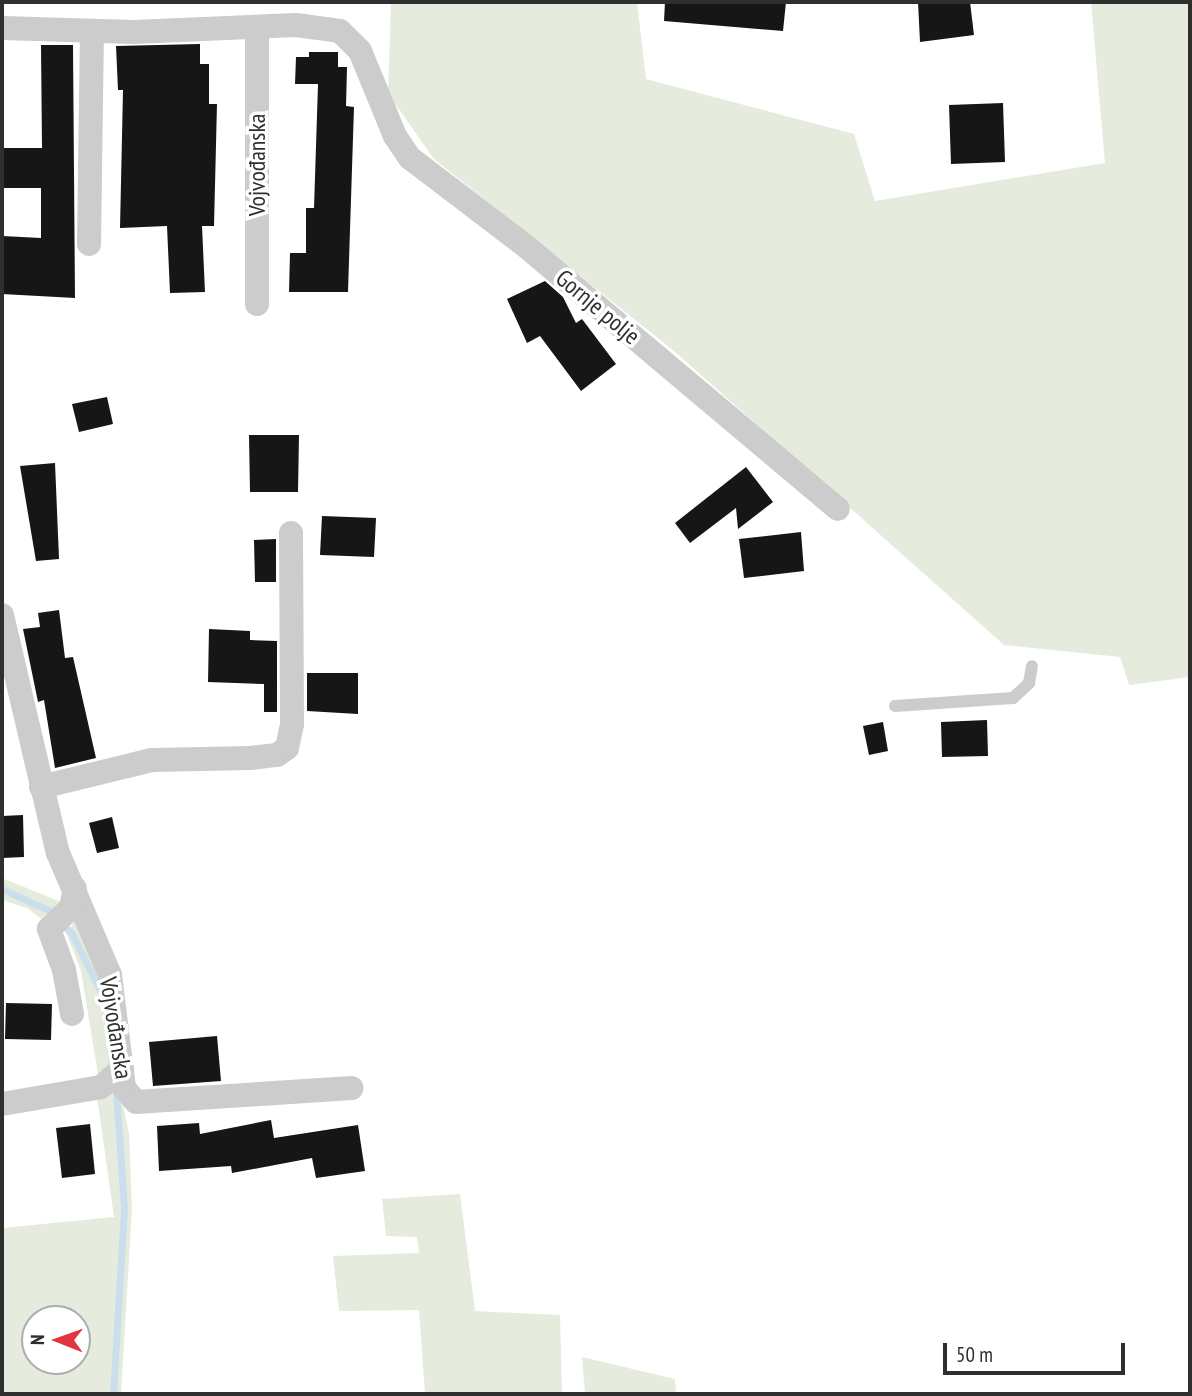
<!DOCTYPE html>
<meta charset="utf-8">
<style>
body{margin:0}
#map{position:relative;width:1192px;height:1396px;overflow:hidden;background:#fff;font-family:"PT Sans Narrow",sans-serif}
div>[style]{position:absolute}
.green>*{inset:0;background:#e5ecdd}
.stream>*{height:7px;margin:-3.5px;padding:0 3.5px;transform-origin:3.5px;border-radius:3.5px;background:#cadeec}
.building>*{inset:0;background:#161616}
.service>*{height:12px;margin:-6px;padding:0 6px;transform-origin:6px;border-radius:6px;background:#ccc}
.minor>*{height:24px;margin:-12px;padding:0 12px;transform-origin:12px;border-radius:12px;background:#ccc}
span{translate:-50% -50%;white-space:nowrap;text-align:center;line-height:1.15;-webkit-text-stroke:7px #fff;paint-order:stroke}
.street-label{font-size:24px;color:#2f2f2f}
.frame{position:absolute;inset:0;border:4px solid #2f2f2f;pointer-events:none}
.north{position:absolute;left:21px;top:1305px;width:70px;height:70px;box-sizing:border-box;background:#fff;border:2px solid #acacac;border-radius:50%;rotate:271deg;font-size:19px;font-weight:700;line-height:28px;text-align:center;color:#2f2f2f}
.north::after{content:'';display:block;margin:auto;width:24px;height:32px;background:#e3353e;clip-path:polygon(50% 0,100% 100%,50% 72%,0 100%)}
.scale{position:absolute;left:943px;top:1343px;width:182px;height:32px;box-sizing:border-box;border:4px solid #2f2f2f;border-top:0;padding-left:9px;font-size:21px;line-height:24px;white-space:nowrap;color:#2f2f2f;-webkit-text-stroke:5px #fff;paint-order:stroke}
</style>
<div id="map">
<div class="green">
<i style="clip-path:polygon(458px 2px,637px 2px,646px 79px,854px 134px,875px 201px,1105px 163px,1091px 2px,1190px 2px,1190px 677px,1129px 685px,1120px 657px,1004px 645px,674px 351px,434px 159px,388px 94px,391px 4px)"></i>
<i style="clip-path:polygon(2px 878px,66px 904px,44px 921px,27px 908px,2px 900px)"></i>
<i style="clip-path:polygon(77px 915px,96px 954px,117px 1058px,98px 1074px,81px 971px,67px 935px)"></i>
<i style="clip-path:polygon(evenodd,119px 1085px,129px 1134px,132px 1209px,121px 1394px,2px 1394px,2px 1228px,114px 1217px,97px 1097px,119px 1085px,35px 1319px,77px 1319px,77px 1361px,35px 1361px,35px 1319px)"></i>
<i style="clip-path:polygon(460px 1194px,475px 1311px,560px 1315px,562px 1394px,425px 1394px,419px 1310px,339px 1311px,333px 1256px,419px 1253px,417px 1237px,386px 1236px,382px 1199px)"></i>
<i style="clip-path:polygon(582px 1357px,675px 1379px,676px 1394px,585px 1394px)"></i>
</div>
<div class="stream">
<i style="left:2px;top:889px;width:51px;rotate:24.5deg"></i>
<i style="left:48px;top:910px;width:34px;rotate:45deg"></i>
<i style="left:72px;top:934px;width:65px;rotate:63.4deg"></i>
<i style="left:113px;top:1394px;width:186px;rotate:-86.6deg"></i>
<i style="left:124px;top:1208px;width:118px;rotate:-93.9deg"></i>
</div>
<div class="building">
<i style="clip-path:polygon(665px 2px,786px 2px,783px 31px,664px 21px)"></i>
<i style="clip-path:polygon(918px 2px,970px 2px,974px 35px,920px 42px)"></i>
<i style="clip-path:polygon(200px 44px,200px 64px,209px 64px,209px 104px,217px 104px,214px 226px,202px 226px,205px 292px,170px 293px,167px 226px,120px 228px,123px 90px,118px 90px,116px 46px)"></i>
<i style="clip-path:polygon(41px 45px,73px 45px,75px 298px,2px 294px,2px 236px,41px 238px,41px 188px,2px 188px,2px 148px,42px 148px)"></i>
<i style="clip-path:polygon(309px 52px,338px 52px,338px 67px,347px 67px,346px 106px,354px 107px,348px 292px,289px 292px,290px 253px,306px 253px,306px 208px,314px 208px,318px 84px,295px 84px,296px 57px,309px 57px)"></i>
<i style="clip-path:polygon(1003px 103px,1005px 162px,951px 164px,949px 105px)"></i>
<i style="clip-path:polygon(545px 281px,563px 297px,576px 323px,582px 319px,616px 364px,581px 391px,540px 336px,527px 343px,507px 299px)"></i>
<i style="clip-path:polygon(107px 397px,113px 424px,79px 432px,72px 404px)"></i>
<i style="clip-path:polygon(249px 435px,299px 435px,298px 492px,250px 492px)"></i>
<i style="clip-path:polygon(55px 463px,59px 559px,36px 561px,20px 466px)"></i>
<i style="clip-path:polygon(746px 467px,773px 502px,738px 529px,736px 508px,690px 543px,675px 523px)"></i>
<i style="clip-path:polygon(322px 516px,376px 518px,374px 557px,320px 555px)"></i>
<i style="clip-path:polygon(801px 532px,804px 571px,744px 578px,739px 539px)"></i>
<i style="clip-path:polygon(276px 539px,276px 582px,255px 582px,254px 540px)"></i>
<i style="clip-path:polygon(59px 610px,65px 658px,73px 657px,96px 758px,55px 768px,44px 700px,38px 702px,23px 629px,40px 627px,38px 613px)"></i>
<i style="clip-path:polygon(209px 629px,250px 631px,250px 640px,277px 641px,277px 712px,264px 712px,264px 684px,208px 682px)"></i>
<i style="clip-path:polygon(307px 673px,358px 673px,358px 714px,307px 711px)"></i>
<i style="clip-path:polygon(987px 720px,988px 756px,942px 757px,941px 722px)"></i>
<i style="clip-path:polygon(883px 722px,888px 751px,869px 755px,863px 726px)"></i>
<i style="clip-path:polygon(23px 815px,24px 857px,2px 858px,2px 816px)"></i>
<i style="clip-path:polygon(112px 817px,119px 848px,97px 853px,89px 823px)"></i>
<i style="clip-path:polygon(6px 1003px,52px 1004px,51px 1040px,5px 1039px)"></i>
<i style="clip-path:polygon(217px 1036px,221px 1081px,153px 1086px,149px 1042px)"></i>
<i style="clip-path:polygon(271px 1120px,274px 1138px,358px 1125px,365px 1171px,316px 1178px,312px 1158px,232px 1173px,231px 1166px,159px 1171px,157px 1126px,199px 1123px,200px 1134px)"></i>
<i style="clip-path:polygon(90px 1124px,95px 1174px,62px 1178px,56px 1128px)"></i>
</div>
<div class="service">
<i style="left:895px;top:706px;width:118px;rotate:-3.9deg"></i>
<i style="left:1013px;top:698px;width:22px;rotate:-43deg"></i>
<i style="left:1029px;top:683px;width:17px;rotate:-80deg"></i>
</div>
<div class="minor">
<i style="left:257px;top:27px;width:277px;rotate:90deg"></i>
<i style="left:2px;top:28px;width:132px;rotate:1.7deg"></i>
<i style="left:134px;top:32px;width:162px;rotate:-2.5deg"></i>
<i style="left:296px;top:25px;width:44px;rotate:7.8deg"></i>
<i style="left:340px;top:31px;width:28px;rotate:45deg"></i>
<i style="left:360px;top:51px;width:92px;rotate:67.6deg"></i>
<i style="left:395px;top:136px;width:27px;rotate:56deg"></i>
<i style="left:410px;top:158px;width:148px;rotate:37.3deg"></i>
<i style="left:528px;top:248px;width:405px;rotate:40.1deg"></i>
<i style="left:89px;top:244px;width:211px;rotate:-89.2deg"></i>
<i style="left:2px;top:615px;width:244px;rotate:76.8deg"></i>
<i style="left:58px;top:853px;width:133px;rotate:66.9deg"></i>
<i style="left:110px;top:975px;width:114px;rotate:82.9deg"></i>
<i style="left:124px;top:1088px;width:18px;rotate:49deg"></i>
<i style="left:136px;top:1102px;width:216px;rotate:-3.7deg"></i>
<i style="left:41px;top:787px;width:114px;rotate:-13.7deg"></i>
<i style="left:152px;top:760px;width:99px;rotate:-1.2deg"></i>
<i style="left:251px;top:758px;width:26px;rotate:-7deg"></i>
<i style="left:277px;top:755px;width:12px;rotate:-35deg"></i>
<i style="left:287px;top:748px;width:25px;rotate:-78deg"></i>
<i style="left:292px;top:724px;width:191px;rotate:-90.3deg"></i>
<i style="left:72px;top:1014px;width:45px;rotate:-100.3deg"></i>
<i style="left:64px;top:970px;width:44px;rotate:-110.1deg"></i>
<i style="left:49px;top:929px;width:30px;rotate:-44deg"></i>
<i style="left:71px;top:908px;width:20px;rotate:-79deg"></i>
<i style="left:2px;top:1104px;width:100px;rotate:-9.7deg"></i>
<i style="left:101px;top:1087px;width:28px;rotate:-41deg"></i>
</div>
<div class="street-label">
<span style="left:257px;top:165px;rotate:-90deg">Vojvođanska</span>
<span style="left:598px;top:307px;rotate:40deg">Gornje polje</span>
<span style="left:116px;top:1028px;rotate:81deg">Vojvođanska</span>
</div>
<div class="frame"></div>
<div class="north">N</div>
<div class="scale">50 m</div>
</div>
